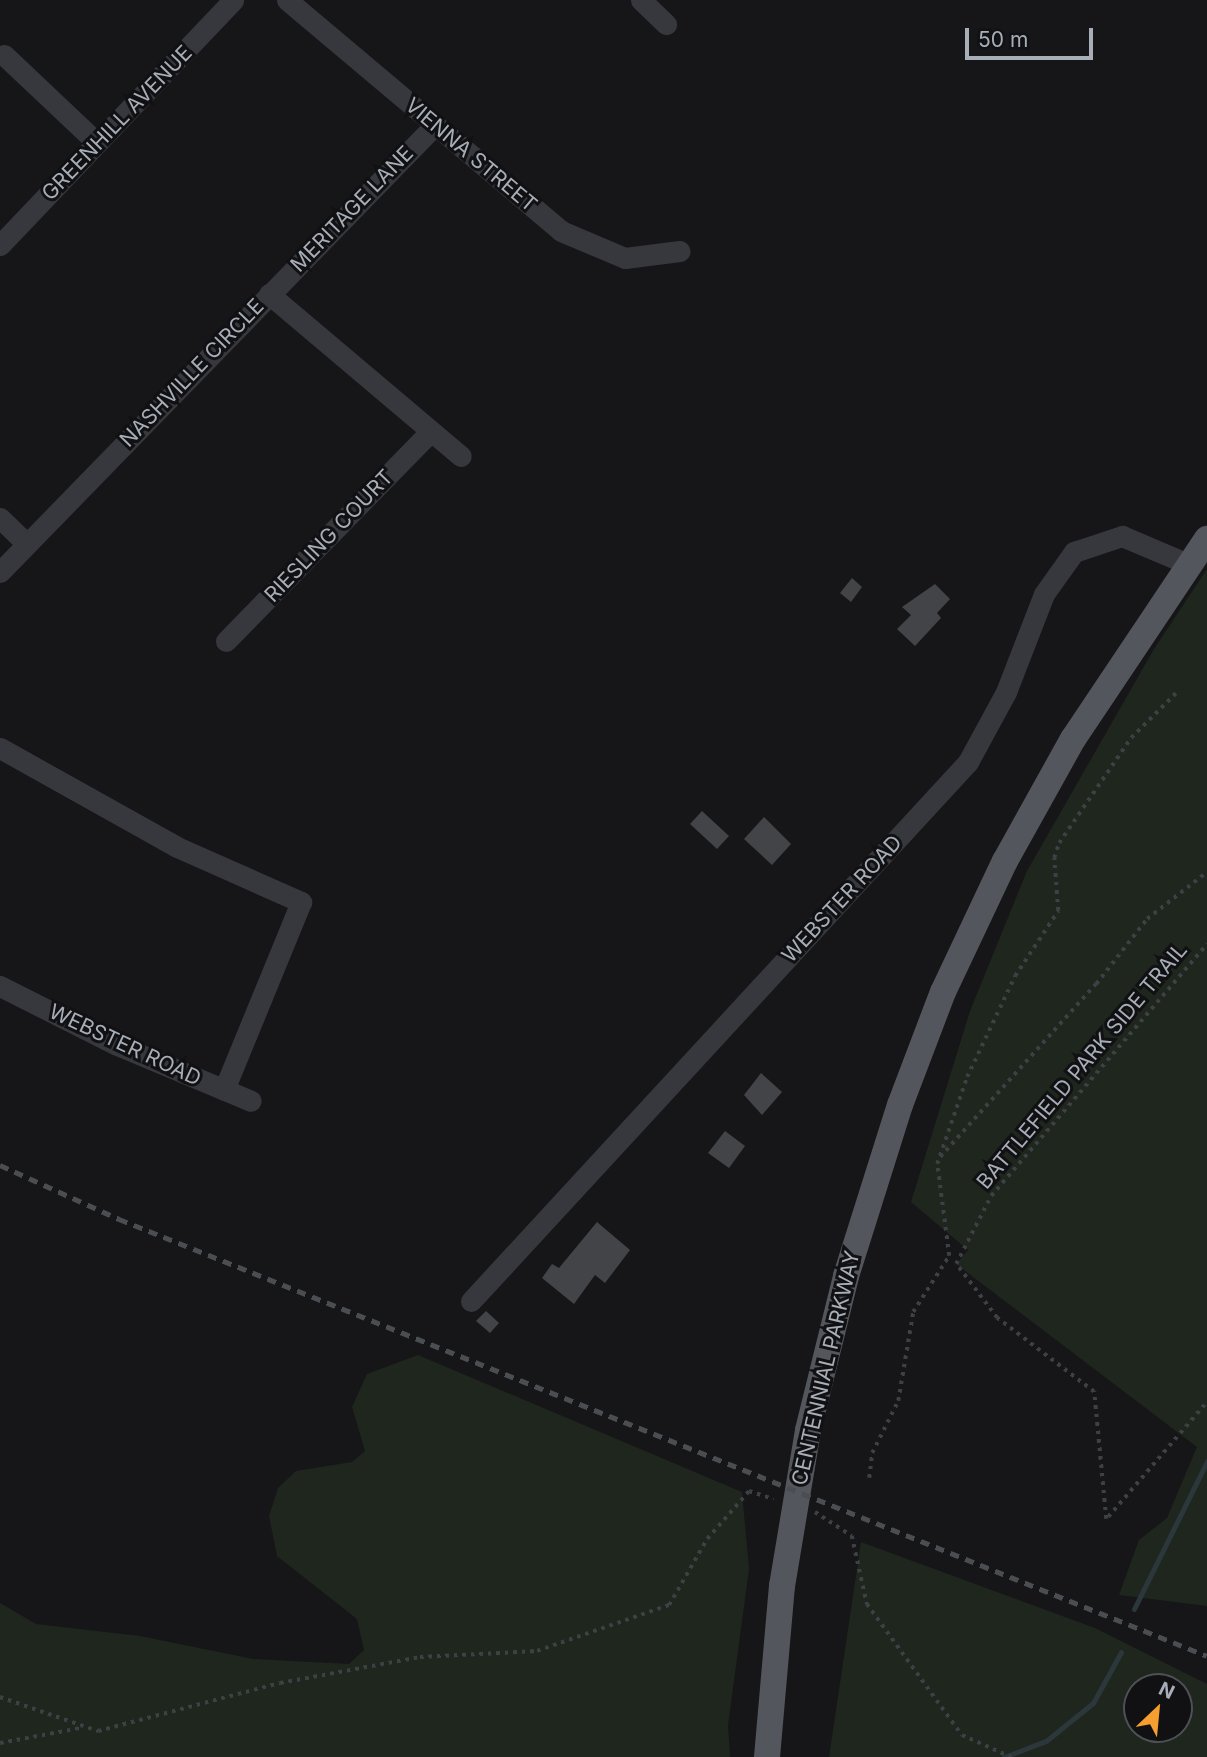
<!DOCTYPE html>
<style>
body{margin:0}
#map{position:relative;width:1207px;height:1757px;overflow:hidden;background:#161618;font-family:Inter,sans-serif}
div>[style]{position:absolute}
.green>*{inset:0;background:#1e261e}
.stream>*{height:5px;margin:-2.5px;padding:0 2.5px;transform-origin:2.5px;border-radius:2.5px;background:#2c373c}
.building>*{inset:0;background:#424448}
.path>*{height:3.5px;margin-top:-1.75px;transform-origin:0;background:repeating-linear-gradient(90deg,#3d4044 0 3.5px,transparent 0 8.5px)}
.minor>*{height:21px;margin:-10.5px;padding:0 10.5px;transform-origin:10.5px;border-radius:10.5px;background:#37383d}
.major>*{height:26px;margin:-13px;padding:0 13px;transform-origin:13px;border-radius:13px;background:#53565c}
.rail>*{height:5px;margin-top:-2.5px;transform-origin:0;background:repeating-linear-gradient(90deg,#4a4d52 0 9px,transparent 0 16px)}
span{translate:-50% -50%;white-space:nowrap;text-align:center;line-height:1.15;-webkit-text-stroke:6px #111113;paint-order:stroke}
.street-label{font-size:21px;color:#a7aeb8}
.north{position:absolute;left:1123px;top:1673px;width:70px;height:70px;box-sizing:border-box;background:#111113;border:2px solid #4d5055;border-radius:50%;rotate:26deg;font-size:19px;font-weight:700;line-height:28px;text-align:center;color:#a7aeb8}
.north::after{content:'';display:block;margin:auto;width:24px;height:32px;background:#f69e30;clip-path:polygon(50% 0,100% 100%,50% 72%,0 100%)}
.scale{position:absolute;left:965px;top:28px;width:128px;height:32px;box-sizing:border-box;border:4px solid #a7aeb8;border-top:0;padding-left:9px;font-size:21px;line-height:24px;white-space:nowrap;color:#a7aeb8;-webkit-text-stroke:5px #111113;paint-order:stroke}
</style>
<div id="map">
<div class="green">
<i style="clip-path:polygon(1207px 569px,1207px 1606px,1119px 1595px,1139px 1540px,1167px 1518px,1197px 1447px,956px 1264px,968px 1250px,911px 1202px,970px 1011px,1027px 871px,1154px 649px)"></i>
<i style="clip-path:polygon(418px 1355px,742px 1492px,749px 1569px,728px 1725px,730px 1757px,0 1757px,0 1603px,36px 1624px,140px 1636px,253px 1659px,349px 1664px,364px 1650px,357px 1619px,277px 1556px,269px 1516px,278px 1488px,296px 1471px,352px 1462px,365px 1451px,352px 1407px,367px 1374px)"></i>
<i style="clip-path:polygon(evenodd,861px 1542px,1095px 1628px,1207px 1684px,1207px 1757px,829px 1757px,861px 1542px,1137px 1687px,1179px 1687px,1179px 1729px,1137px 1729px,1137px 1687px)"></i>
</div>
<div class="stream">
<i style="left:1134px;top:1609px;width:165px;rotate:-63.7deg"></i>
<i style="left:1004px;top:1757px;width:45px;rotate:-20.9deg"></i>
<i style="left:1046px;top:1741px;width:60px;rotate:-39deg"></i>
<i style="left:1093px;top:1703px;width:58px;rotate:-61.2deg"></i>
</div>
<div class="building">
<i style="clip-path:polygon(852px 578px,862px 587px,851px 602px,840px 593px)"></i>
<i style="clip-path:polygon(935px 584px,950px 599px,937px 613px,941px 618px,915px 646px,897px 629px,911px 615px,902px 607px)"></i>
<i style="clip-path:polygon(702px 811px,729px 836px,717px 849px,690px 824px)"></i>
<i style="clip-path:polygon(764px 817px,791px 844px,772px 865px,744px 839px)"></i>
<i style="clip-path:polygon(761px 1073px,782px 1092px,762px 1115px,744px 1095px)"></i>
<i style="clip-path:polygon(725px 1131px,745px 1146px,729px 1168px,708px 1153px)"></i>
<i style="clip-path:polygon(597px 1222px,630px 1250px,605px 1283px,595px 1275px,574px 1304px,542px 1278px,552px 1264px,559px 1268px)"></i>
<i style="clip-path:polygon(486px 1311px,499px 1323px,490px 1333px,476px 1321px)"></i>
</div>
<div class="path">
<i style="left:940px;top:1157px;width:233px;rotate:-48deg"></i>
<i style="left:1096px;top:984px;width:83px;rotate:-51.9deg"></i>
<i style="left:1147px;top:919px;width:76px;rotate:-38.1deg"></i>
<i style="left:869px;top:1478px;width:25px;rotate:-83deg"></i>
<i style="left:872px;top:1453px;width:58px;rotate:-63.4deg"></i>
<i style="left:898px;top:1401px;width:90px;rotate:-80.4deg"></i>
<i style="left:913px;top:1312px;width:67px;rotate:-57.3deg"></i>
<i style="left:949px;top:1256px;width:93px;rotate:-97.4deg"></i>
<i style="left:937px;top:1164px;width:92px;rotate:-71deg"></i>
<i style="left:967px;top:1077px;width:112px;rotate:-64.6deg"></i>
<i style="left:1015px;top:976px;width:78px;rotate:-56.5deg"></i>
<i style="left:1058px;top:911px;width:53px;rotate:-94.3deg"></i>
<i style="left:1054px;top:858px;width:16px;rotate:-72deg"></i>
<i style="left:1059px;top:843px;width:127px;rotate:-55.6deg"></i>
<i style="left:1131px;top:738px;width:65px;rotate:-45deg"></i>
<i style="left:815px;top:1512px;width:44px;rotate:33deg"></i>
<i style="left:852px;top:1536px;width:70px;rotate:77.6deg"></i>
<i style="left:867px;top:1604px;width:162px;rotate:54.1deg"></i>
<i style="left:962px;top:1735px;width:54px;rotate:24.2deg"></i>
<i style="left:1108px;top:1517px;width:152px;rotate:-49.3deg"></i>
<i style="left:1106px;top:1519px;width:128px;rotate:-95.4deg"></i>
<i style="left:1094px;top:1392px;width:122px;rotate:-142.7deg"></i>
<i style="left:997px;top:1318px;width:68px;rotate:-127.2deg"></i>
<i style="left:956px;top:1264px;width:76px;rotate:-62.8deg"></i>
<i style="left:991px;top:1196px;width:332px;rotate:-49.4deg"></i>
<i style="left:0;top:1697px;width:104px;rotate:19.1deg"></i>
<i style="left:98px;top:1731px;width:188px;rotate:-14.8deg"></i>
<i style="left:280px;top:1683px;width:142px;rotate:-10.5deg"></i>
<i style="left:420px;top:1657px;width:117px;rotate:-2.9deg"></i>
<i style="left:537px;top:1651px;width:140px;rotate:-19.2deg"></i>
<i style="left:669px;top:1605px;width:76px;rotate:-60.1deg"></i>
<i style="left:707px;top:1539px;width:64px;rotate:-48.8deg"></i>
<i style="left:749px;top:1491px;width:26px;rotate:18deg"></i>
<i style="left:0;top:1743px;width:81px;rotate:-10.6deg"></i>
</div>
<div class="minor">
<i style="left:287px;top:0;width:358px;rotate:40.1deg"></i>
<i style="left:561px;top:231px;width:69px;rotate:22.9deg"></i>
<i style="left:625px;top:258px;width:55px;rotate:-7.3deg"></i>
<i style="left:641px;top:0;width:35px;rotate:44deg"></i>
<i style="left:4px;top:55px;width:128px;rotate:43.4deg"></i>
<i style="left:0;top:245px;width:338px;rotate:-46.4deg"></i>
<i style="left:269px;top:294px;width:251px;rotate:40.2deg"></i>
<i style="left:0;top:518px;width:37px;rotate:44deg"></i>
<i style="left:0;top:572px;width:624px;rotate:-45.78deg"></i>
<i style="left:226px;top:641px;width:293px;rotate:-45.7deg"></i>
<i style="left:0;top:748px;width:203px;rotate:29.2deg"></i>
<i style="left:177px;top:847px;width:136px;rotate:23.9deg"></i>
<i style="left:301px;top:902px;width:203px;rotate:112.3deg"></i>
<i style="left:0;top:986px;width:129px;rotate:26.8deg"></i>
<i style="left:115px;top:1044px;width:147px;rotate:22.7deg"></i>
<i style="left:471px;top:1301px;width:733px;rotate:-47.32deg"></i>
<i style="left:968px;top:762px;width:80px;rotate:-61.5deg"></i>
<i style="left:1006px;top:692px;width:105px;rotate:-68.8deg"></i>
<i style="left:1044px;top:594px;width:52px;rotate:-54.5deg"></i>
<i style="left:1074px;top:552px;width:51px;rotate:-18.4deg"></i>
<i style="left:1122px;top:536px;width:72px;rotate:23deg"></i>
</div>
<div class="major">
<i style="left:767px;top:1757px;width:172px;rotate:-85deg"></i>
<i style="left:782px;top:1586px;width:158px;rotate:-80.5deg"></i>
<i style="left:808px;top:1430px;width:159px;rotate:-76.1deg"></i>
<i style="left:846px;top:1276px;width:179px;rotate:-72.5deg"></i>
<i style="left:900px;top:1105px;width:121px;rotate:-69.2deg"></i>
<i style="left:943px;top:992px;width:145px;rotate:-64.7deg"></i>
<i style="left:1005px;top:861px;width:140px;rotate:-60.9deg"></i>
<i style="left:1073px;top:739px;width:241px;rotate:-56.2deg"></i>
</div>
<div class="rail">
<i style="left:0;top:1165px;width:131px;rotate:24.4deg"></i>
<i style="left:119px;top:1219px;width:1172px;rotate:21.88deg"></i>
</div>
<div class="street-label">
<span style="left:117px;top:123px;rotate:-46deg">GREENHILL AVENUE</span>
<span style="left:471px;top:155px;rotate:40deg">VIENNA STREET</span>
<span style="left:352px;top:209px;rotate:-46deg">MERITAGE LANE</span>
<span style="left:192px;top:373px;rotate:-46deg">NASHVILLE CIRCLE</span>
<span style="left:329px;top:536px;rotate:-46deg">RIESLING COURT</span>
<span style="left:842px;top:899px;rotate:-47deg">WEBSTER ROAD</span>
<span style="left:125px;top:1045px;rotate:25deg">WEBSTER ROAD</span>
<span style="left:1082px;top:1066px;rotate:-50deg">BATTLEFIELD PARK SIDE TRAIL</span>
<span style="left:826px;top:1368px;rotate:-77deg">CENTENNIAL PARKWAY</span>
</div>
<div class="north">N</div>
<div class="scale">50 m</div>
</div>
